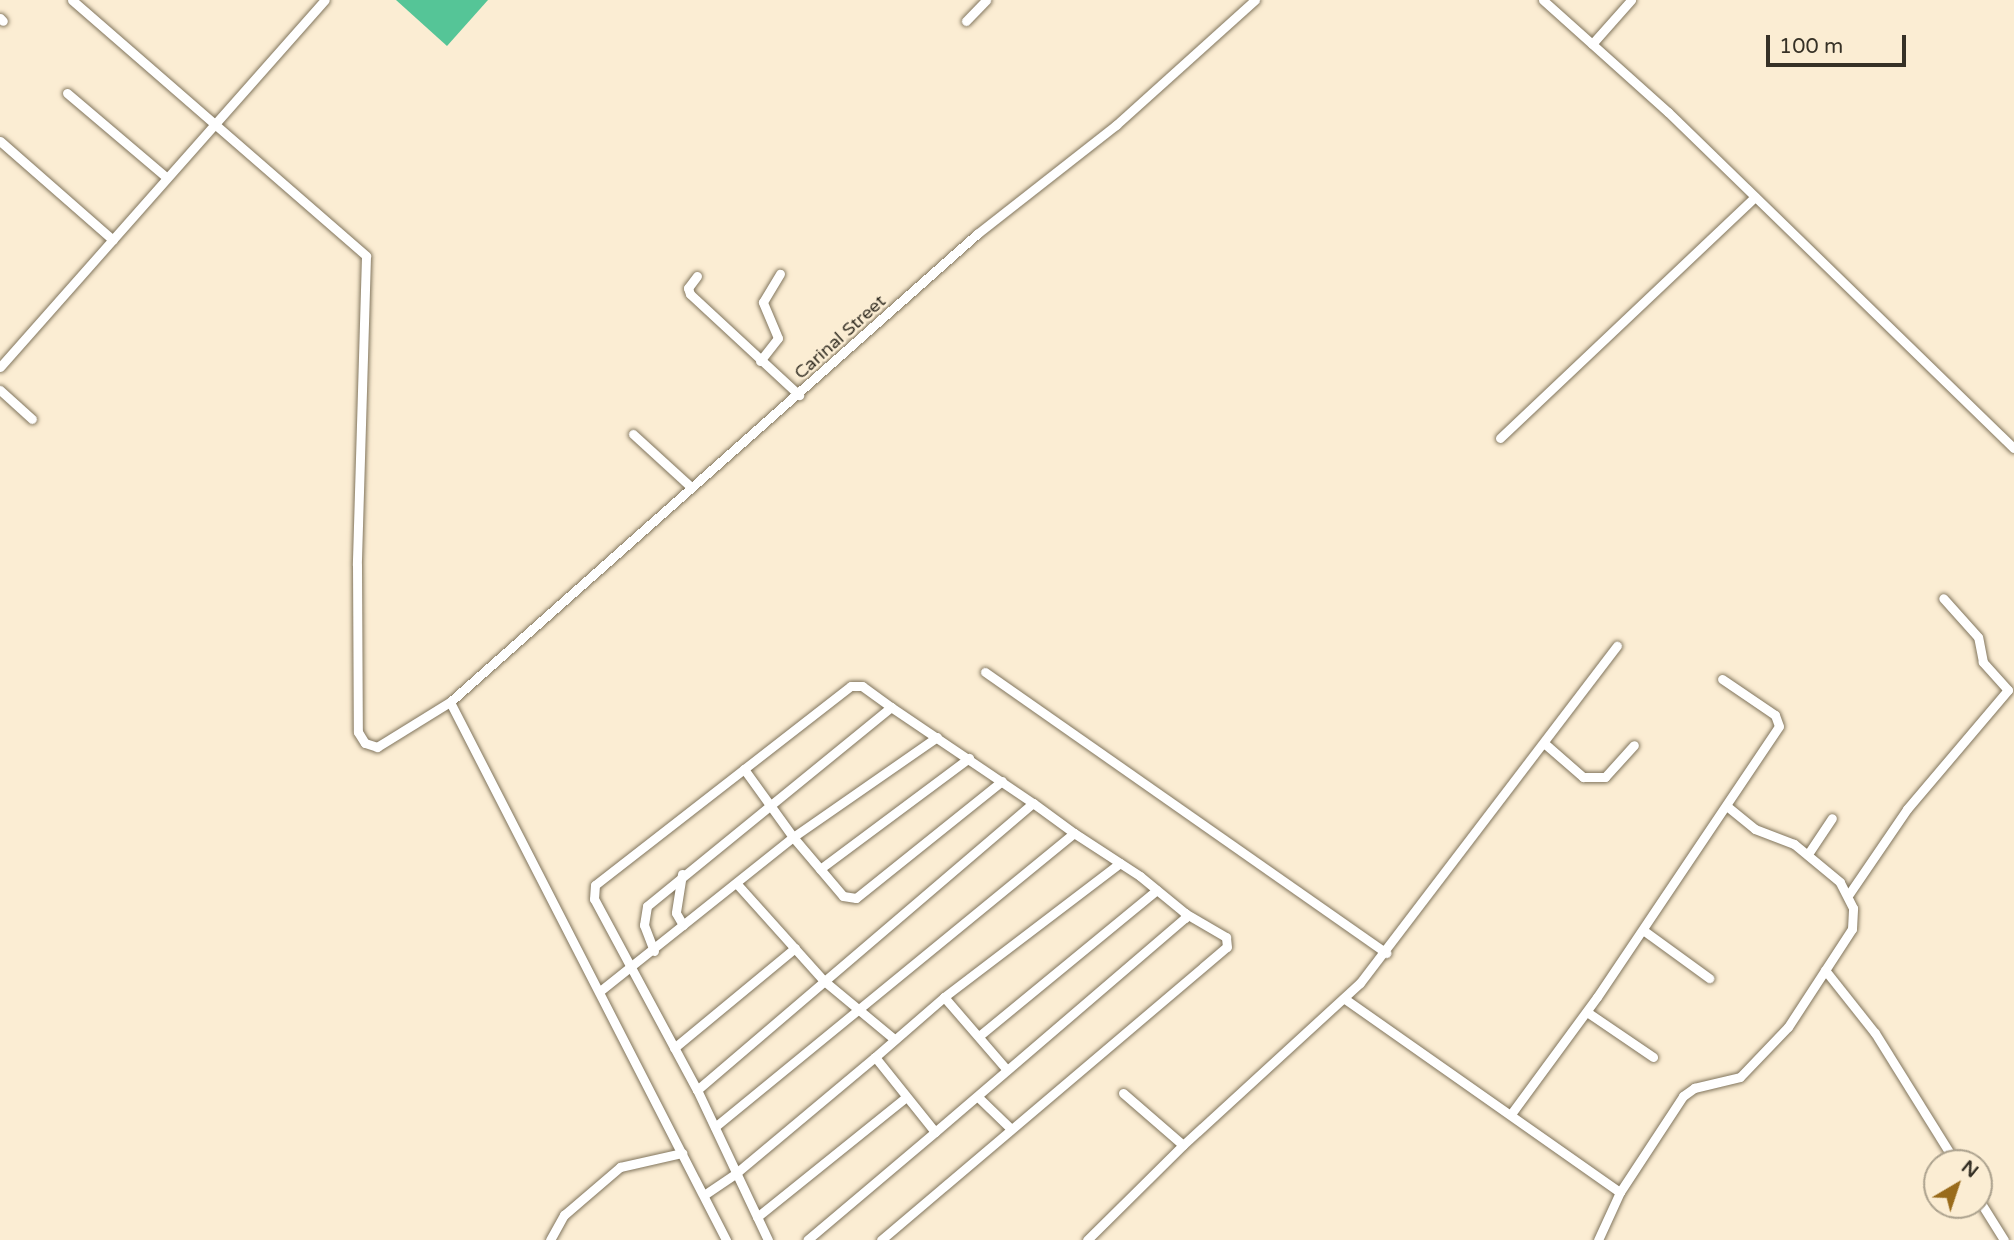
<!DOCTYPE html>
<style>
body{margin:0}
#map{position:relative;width:2014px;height:1240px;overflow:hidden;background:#fbedd3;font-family:"Varela Round",sans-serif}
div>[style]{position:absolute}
.forest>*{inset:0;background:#55c597}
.roads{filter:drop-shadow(0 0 2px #81755d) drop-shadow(0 0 2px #81755d)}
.minor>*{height:9px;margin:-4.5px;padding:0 4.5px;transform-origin:4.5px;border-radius:4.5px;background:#fff}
span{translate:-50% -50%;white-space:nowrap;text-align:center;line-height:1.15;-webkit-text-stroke:5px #fbedd3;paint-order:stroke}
.street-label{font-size:18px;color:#363126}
.north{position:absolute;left:1923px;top:1149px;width:70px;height:70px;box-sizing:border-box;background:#fbedd3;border:2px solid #aca28e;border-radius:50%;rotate:39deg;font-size:19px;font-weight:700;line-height:28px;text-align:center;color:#363126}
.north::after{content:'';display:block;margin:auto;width:24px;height:32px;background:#996b1b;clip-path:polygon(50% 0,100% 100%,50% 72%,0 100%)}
.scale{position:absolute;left:1766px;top:35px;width:140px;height:32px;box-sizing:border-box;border:4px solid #363126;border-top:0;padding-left:9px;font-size:21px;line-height:24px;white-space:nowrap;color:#363126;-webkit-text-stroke:5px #fbedd3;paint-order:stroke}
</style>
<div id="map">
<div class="forest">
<i style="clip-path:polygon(396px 0,488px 0,447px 46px)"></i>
</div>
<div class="roads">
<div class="minor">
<i style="left:72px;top:0;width:390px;rotate:41deg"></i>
<i style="left:366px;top:256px;width:309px;rotate:91.7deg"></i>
<i style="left:357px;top:565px;width:167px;rotate:89.7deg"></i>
<i style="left:358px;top:732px;width:13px;rotate:58deg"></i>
<i style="left:365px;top:743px;width:13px;rotate:18deg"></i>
<i style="left:377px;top:747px;width:86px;rotate:-31.7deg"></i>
<i style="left:450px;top:702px;width:605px;rotate:62.84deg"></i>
<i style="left:1543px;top:0;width:168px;rotate:41.9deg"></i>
<i style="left:1668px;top:112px;width:482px;rotate:44.2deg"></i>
<i style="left:0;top:18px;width:4px;rotate:45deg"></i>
<i style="left:966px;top:21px;width:29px;rotate:-46deg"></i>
<i style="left:1592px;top:44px;width:59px;rotate:-48.4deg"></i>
<i style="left:67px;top:93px;width:130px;rotate:40.3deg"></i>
<i style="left:0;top:141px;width:150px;rotate:41.2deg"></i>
<i style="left:697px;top:276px;width:15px;rotate:127deg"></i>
<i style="left:688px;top:288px;width:6px;rotate:72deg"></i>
<i style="left:690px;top:294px;width:149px;rotate:42.8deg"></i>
<i style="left:760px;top:361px;width:29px;rotate:-52deg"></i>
<i style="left:778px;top:338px;width:39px;rotate:-113deg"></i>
<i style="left:763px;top:302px;width:33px;rotate:-59deg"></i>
<i style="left:0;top:367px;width:490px;rotate:-48.5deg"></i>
<i style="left:0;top:390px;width:43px;rotate:42.2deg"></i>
<i style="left:633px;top:434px;width:79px;rotate:42.4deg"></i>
<i style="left:1500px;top:438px;width:351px;rotate:-43.4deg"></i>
<i style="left:985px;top:672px;width:490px;rotate:35deg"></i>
<i style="left:450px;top:702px;width:705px;rotate:-41.61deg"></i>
<i style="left:977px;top:234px;width:177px;rotate:-38.1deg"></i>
<i style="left:1116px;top:125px;width:187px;rotate:-42deg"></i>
<i style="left:937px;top:737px;width:175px;rotate:145.2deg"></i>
<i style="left:793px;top:837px;width:77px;rotate:49.7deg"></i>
<i style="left:843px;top:896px;width:13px;rotate:9deg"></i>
<i style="left:856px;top:898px;width:187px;rotate:-38.7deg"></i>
<i style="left:1544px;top:743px;width:52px;rotate:41.1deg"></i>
<i style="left:1583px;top:777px;width:22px"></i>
<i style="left:1605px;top:777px;width:43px;rotate:-47.8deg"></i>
<i style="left:1808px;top:854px;width:43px;rotate:-56.3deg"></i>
<i style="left:820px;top:869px;width:186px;rotate:-36.7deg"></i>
<i style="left:682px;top:874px;width:39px;rotate:99deg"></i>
<i style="left:676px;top:913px;width:14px;rotate:60deg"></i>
<i style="left:737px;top:884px;width:129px;rotate:48.1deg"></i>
<i style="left:823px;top:980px;width:92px;rotate:39.7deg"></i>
<i style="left:1849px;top:894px;width:103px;rotate:-55.7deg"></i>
<i style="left:1907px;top:809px;width:156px;rotate:-49.7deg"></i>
<i style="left:2008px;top:690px;width:38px;rotate:-132deg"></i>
<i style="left:1983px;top:662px;width:25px;rotate:-101deg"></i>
<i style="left:1978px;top:637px;width:52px;rotate:-131.9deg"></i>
<i style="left:1643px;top:930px;width:82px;rotate:36deg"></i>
<i style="left:654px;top:951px;width:28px;rotate:-111deg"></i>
<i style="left:644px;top:925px;width:19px;rotate:-81deg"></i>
<i style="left:647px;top:906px;width:315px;rotate:-39.2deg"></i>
<i style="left:891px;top:707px;width:171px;rotate:34.1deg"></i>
<i style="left:1825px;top:970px;width:80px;rotate:51.6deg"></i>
<i style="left:1875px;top:1033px;width:153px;rotate:58.1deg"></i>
<i style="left:600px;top:991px;width:247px;rotate:-38.6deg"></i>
<i style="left:793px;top:837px;width:84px;rotate:-125.8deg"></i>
<i style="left:944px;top:997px;width:96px;rotate:49.2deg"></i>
<i style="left:1345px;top:999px;width:336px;rotate:35.1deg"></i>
<i style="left:1620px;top:1192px;width:53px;rotate:114.6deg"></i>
<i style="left:1587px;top:1012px;width:80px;rotate:34.3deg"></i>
<i style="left:979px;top:1036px;width:230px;rotate:-39.4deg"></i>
<i style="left:674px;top:1048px;width:157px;rotate:-39.6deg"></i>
<i style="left:875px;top:1057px;width:91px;rotate:-41deg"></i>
<i style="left:944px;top:997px;width:221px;rotate:-37.3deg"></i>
<i style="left:697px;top:1090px;width:442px;rotate:-40.5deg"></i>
<i style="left:1033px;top:803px;width:51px;rotate:36.2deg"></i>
<i style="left:1074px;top:833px;width:464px;rotate:140.7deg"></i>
<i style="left:1123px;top:1093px;width:79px;rotate:40.9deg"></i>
<i style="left:978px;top:1097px;width:45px;rotate:44.1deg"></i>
<i style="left:1511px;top:1114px;width:145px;rotate:-53.7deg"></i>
<i style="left:1597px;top:997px;width:326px;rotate:-56.1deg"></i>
<i style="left:1779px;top:726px;width:12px;rotate:-110deg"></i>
<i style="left:1775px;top:715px;width:64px;rotate:-145.8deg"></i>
<i style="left:935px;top:1132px;width:329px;rotate:-40.6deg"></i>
<i style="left:1185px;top:918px;width:5px;rotate:-90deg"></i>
<i style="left:1185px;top:913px;width:58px;rotate:-140.6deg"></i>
<i style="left:1140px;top:876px;width:79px;rotate:-146.9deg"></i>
<i style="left:1620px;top:1192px;width:115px;rotate:-56.7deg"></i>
<i style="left:1683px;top:1096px;width:14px;rotate:-36deg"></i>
<i style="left:1694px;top:1088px;width:47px;rotate:-13.4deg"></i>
<i style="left:1740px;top:1077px;width:69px;rotate:-46.2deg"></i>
<i style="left:1788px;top:1027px;width:117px;rotate:-56.9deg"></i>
<i style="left:1852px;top:929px;width:21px;rotate:-87deg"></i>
<i style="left:1853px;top:908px;width:29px;rotate:-117deg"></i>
<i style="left:1840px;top:882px;width:60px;rotate:-140.4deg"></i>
<i style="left:1794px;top:844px;width:42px;rotate:-159deg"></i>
<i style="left:1755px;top:829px;width:36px;rotate:-141deg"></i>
<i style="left:704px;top:1195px;width:37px;rotate:-34deg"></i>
<i style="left:735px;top:1174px;width:182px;rotate:-39.9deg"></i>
<i style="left:875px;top:1057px;width:96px;rotate:51.3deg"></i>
<i style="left:935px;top:1132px;width:167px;rotate:139.8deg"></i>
<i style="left:1979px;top:1200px;width:47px;rotate:58deg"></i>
<i style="left:757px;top:1217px;width:191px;rotate:-38.8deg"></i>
<i style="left:550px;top:1240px;width:29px;rotate:-61deg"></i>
<i style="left:564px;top:1215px;width:74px;rotate:-40.6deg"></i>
<i style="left:620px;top:1167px;width:64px;rotate:-12.7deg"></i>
<i style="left:768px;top:1240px;width:166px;rotate:-115.3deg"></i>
<i style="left:697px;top:1090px;width:217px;rotate:-118.3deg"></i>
<i style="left:594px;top:899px;width:14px;rotate:-86deg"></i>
<i style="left:595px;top:885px;width:324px;rotate:-37.9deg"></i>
<i style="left:851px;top:686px;width:11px"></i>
<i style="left:862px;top:686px;width:36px;rotate:36deg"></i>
<i style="left:881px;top:1240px;width:453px;rotate:-40.3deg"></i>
<i style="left:1227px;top:947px;width:10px;rotate:-96deg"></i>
<i style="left:1226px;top:937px;width:48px;rotate:-149.7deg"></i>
<i style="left:1087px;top:1240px;width:135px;rotate:-44.7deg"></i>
<i style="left:1183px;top:1145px;width:240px;rotate:-42.5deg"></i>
<i style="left:1360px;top:983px;width:424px;rotate:-52.7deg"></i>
</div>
</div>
<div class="street-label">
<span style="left:840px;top:337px;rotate:-42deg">Carinal Street</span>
</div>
<div class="north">N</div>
<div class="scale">100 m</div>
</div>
